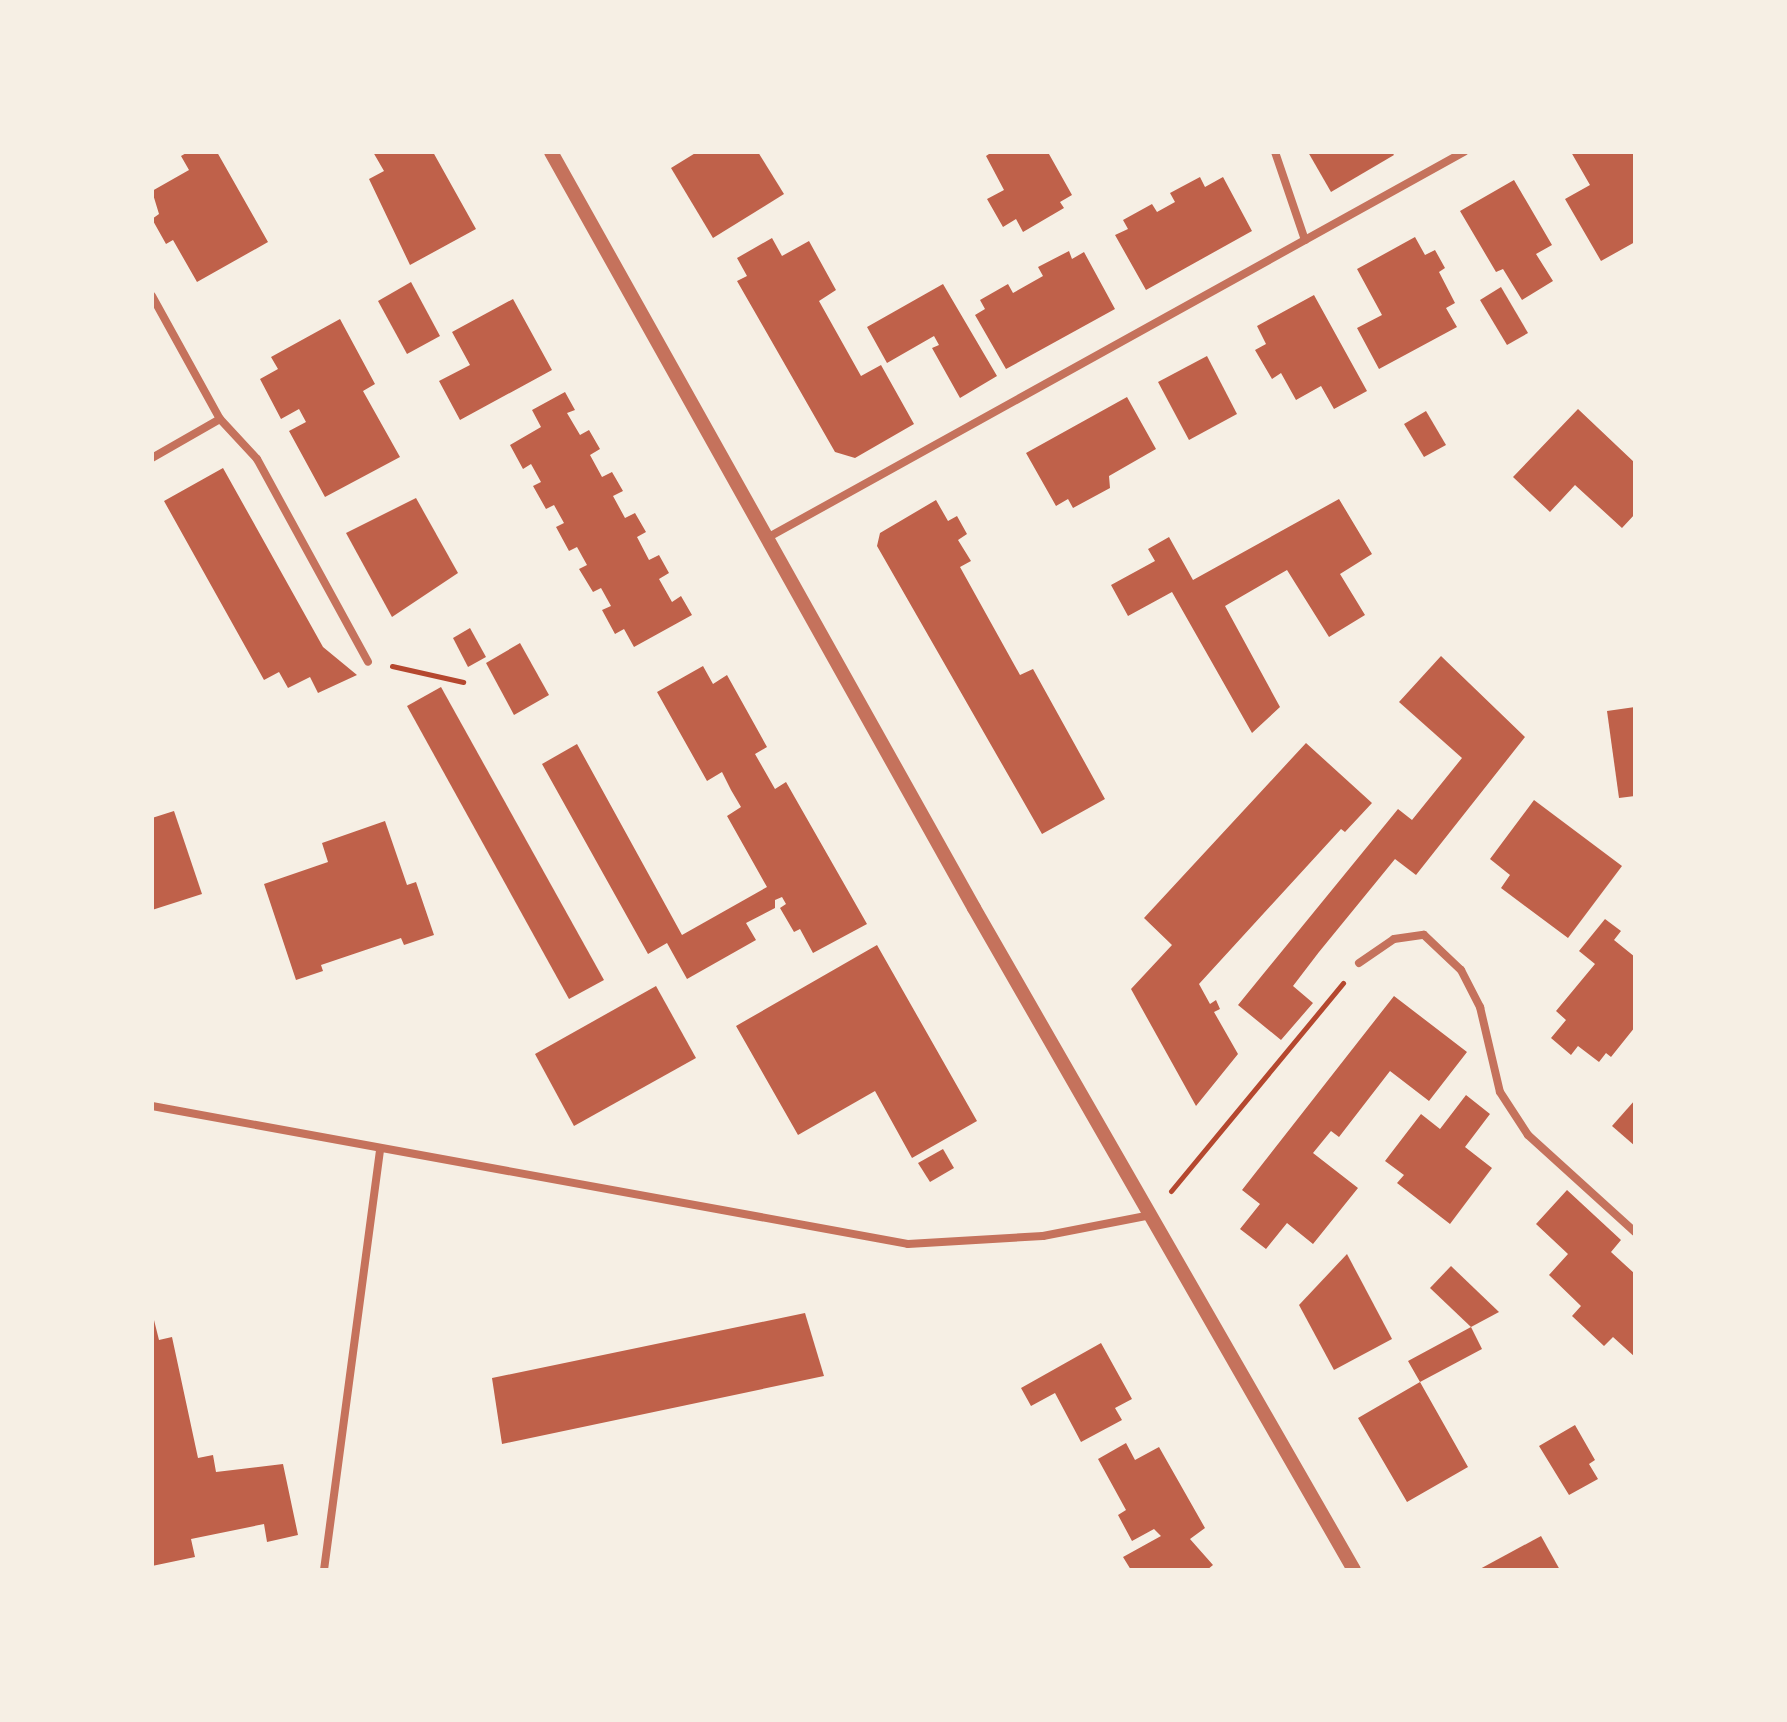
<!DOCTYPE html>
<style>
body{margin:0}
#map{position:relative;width:1787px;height:1722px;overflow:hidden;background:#f6efe4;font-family:Inter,sans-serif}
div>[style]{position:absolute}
.building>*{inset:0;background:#bf614a}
.path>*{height:5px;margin:-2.5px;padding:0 2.5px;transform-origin:2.5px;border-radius:2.5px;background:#b5482f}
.minor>*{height:8px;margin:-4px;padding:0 4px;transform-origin:4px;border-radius:4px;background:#c5725c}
.tertiary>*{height:14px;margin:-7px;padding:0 7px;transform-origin:7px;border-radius:7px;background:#c5725c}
span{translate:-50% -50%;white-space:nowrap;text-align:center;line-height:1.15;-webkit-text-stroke:6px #f6efe4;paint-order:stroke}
.frame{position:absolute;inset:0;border:154px solid #f6efe4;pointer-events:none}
</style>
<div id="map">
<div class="building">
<i style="clip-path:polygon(188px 152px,217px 152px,268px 242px,197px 282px,173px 240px,166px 244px,152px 219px,159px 214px,152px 191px,189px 170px,181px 156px)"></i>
<i style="clip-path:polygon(373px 152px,433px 152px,476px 229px,410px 265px,369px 179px,384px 171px)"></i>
<i style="clip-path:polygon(697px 152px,758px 152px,784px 194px,713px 238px,671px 168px)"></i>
<i style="clip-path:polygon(992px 152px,1053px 152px,1049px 154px,1072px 195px,1060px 202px,1064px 208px,1023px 232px,1016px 219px,1003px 227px,987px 199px,1004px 190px,986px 156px)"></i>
<i style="clip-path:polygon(1308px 152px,1392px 152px,1394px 155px,1331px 192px)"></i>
<i style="clip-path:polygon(1571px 152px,1635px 152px,1635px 242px,1601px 261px,1565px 199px,1590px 185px)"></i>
<i style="clip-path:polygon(1200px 177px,1205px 187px,1223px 177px,1252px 231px,1146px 290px,1115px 235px,1128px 229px,1123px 220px,1152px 204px,1157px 212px,1175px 202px,1170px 193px)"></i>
<i style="clip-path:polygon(1514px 180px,1552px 245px,1536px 254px,1553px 281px,1522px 300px,1503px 269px,1496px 272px,1460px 211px)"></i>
<i style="clip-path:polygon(1415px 237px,1425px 255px,1435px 250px,1445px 268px,1439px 272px,1455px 303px,1446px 308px,1457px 327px,1379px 369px,1357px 328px,1382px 315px,1357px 269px)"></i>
<i style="clip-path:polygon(772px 238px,782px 256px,809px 241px,836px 290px,819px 301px,861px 376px,881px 365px,914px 424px,855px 458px,835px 452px,737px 281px,747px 276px,737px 258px)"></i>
<i style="clip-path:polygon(1069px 251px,1072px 259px,1084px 252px,1115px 309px,1006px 369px,975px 315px,985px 309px,980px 300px,1008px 284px,1013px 293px,1043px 276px,1038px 267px)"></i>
<i style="clip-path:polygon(411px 282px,440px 336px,407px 354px,378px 301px)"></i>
<i style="clip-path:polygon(943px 284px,997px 376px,960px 398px,932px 348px,939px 345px,934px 336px,887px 363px,867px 327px)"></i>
<i style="clip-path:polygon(1501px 287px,1528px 333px,1507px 345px,1480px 300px)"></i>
<i style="clip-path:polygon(1314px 295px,1367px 391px,1334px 409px,1321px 386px,1296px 400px,1281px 373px,1272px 379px,1255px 350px,1266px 344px,1257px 326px)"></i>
<i style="clip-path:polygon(513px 299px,552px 370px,460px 420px,439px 381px,470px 365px,452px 332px)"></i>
<i style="clip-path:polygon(340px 319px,375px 384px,363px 391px,400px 457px,325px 497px,289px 431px,306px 422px,299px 409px,281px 419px,260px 379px,278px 369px,271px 357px)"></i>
<i style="clip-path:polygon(1207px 356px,1237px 414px,1189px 440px,1158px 382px)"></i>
<i style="clip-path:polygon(565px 392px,575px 410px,567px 413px,580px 435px,589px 430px,600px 449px,590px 455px,602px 477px,612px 472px,623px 491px,613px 496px,625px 518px,635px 513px,646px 532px,637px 537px,649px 560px,659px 555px,669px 573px,659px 579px,672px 602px,681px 596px,692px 615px,634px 647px,624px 629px,615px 634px,602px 610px,611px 606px,601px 588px,593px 592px,579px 569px,587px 565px,577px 547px,569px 551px,556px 527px,564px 523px,554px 505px,546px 509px,533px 486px,541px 482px,531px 464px,523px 469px,510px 445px,541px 427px,532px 410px)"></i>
<i style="clip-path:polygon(1127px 397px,1156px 449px,1109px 476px,1110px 488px,1073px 508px,1068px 499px,1056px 506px,1026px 453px)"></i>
<i style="clip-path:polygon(1578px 409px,1635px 463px,1635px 514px,1622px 528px,1575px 485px,1550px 512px,1513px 477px)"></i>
<i style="clip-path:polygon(1426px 411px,1446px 445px,1424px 457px,1404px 424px)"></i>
<i style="clip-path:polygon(223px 468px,323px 647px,357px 675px,318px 693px,310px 677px,288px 688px,279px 672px,264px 680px,164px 501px)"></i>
<i style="clip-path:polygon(416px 498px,458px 573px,392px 617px,346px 533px)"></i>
<i style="clip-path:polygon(1339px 499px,1372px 554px,1340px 574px,1365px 615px,1329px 637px,1287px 570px,1225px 606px,1280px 707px,1252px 733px,1172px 592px,1128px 616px,1111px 585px,1155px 561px,1148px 549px,1169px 537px,1193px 580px)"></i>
<i style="clip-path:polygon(936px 500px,948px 521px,957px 516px,967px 534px,958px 540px,971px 561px,960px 567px,1020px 675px,1033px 669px,1105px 799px,1042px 834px,877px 546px,880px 533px)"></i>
<i style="clip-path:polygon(470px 628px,486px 657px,468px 667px,453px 638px)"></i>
<i style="clip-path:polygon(520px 643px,549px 695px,514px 715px,486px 663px)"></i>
<i style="clip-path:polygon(1441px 656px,1525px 737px,1416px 875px,1395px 859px,1319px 952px,1293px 986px,1313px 1003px,1281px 1040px,1238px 1005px,1398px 809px,1412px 820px,1462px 758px,1399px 702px)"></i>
<i style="clip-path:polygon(703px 666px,713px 684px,727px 675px,767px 747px,755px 754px,775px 789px,786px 782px,867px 924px,813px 953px,800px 929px,794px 932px,780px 908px,786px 904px,782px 897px,775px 900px,775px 908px,746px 923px,756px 940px,687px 979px,667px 943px,648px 954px,542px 764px,577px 744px,682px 935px,767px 887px,727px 816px,741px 807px,731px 790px,722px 772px,707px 781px,657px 692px)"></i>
<i style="clip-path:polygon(441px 687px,604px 980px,569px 999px,407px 706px)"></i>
<i style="clip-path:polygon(1635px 707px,1635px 796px,1619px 798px,1607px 711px)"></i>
<i style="clip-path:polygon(1306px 743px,1372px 803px,1345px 832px,1341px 829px,1199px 984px,1210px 1004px,1216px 1000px,1220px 1009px,1214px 1012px,1238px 1054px,1196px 1106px,1131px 989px,1172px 945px,1144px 918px)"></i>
<i style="clip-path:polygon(1534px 800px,1622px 866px,1568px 938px,1501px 888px,1510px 875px,1490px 859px)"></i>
<i style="clip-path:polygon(174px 811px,202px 894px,152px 910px,152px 818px)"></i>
<i style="clip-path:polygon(385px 821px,407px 885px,416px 882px,434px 935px,404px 945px,401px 938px,321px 965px,323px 971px,296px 980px,264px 884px,328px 862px,322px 843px)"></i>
<i style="clip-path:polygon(1605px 919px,1621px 931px,1614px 940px,1635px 957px,1635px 1027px,1611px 1057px,1606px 1053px,1599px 1062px,1578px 1046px,1571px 1055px,1551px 1038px,1566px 1020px,1556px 1011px,1595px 964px,1579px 951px)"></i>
<i style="clip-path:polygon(877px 945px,977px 1121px,912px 1158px,875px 1091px,798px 1135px,736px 1026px)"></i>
<i style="clip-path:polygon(656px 986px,696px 1058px,574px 1126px,535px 1054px)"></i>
<i style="clip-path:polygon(1394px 996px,1467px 1052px,1429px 1101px,1390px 1071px,1339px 1137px,1331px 1131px,1313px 1153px,1358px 1188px,1313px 1244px,1287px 1223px,1266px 1249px,1240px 1229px,1260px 1204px,1242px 1190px)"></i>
<i style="clip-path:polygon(1466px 1095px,1490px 1114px,1465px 1147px,1492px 1168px,1450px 1224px,1397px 1183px,1404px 1175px,1385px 1161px,1421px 1114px,1440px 1129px)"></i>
<i style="clip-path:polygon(1635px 1100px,1635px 1146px,1612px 1126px)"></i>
<i style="clip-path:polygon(943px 1149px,954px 1168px,930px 1182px,918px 1163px)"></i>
<i style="clip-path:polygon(1567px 1190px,1621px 1240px,1611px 1252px,1635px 1274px,1635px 1357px,1613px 1337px,1604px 1346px,1572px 1316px,1581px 1306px,1549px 1275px,1568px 1254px,1536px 1224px)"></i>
<i style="clip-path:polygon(1347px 1254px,1392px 1339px,1334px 1370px,1299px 1305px)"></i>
<i style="clip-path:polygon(1451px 1266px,1499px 1312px,1471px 1327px,1430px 1288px)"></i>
<i style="clip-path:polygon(152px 1312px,159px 1340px,172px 1337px,198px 1458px,213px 1455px,216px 1472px,283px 1464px,298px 1535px,267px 1542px,264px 1524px,191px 1539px,195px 1557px,152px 1566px)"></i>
<i style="clip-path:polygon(805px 1313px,824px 1376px,502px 1444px,492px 1378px)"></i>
<i style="clip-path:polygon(1471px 1327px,1482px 1349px,1420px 1382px,1468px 1467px,1407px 1502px,1358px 1418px,1420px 1382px,1408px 1361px)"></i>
<i style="clip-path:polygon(1101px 1343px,1132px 1399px,1115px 1408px,1122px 1420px,1081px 1442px,1055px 1393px,1031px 1406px,1021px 1388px)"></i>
<i style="clip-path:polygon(1575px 1425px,1595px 1460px,1589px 1464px,1598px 1479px,1569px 1495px,1539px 1446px)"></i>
<i style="clip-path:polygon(1126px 1443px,1135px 1460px,1159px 1447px,1205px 1528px,1190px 1539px,1213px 1565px,1207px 1570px,1131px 1570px,1123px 1557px,1161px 1536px,1154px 1529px,1132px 1541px,1118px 1515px,1126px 1510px,1098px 1459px)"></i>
<i style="clip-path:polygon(1541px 1536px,1560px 1570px,1478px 1570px)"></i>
</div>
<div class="path">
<i style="left:392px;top:666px;width:73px;rotate:12.7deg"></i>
<i style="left:1171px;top:1191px;width:270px;rotate:-50.4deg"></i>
</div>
<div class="minor">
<i style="left:1275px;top:152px;width:93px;rotate:71.2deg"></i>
<i style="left:152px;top:296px;width:141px;rotate:61.1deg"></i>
<i style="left:220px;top:419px;width:78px;rotate:150.2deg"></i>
<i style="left:220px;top:419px;width:54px;rotate:47.2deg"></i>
<i style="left:257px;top:459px;width:231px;rotate:61.3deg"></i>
<i style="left:767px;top:538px;width:797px;rotate:-28.98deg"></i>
<i style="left:1359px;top:963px;width:42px;rotate:-34.4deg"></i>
<i style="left:1394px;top:939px;width:30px;rotate:-8deg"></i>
<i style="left:1424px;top:935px;width:51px;rotate:43.4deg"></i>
<i style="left:1461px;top:970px;width:42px;rotate:62.8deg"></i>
<i style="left:1480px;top:1007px;width:87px;rotate:76.8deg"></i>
<i style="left:1500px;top:1092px;width:51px;rotate:56.9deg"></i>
<i style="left:1528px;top:1135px;width:144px;rotate:42.2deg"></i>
<i style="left:152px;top:1106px;width:768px;rotate:10.34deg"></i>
<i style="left:908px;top:1244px;width:135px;rotate:-3.4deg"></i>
<i style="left:1043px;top:1236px;width:110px;rotate:-11deg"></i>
<i style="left:324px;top:1570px;width:424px;rotate:-82.4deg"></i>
</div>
<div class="tertiary">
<i style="left:551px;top:152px;width:866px;rotate:60.77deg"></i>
<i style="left:974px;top:908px;width:763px;rotate:60.14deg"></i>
</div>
<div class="frame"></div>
</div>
